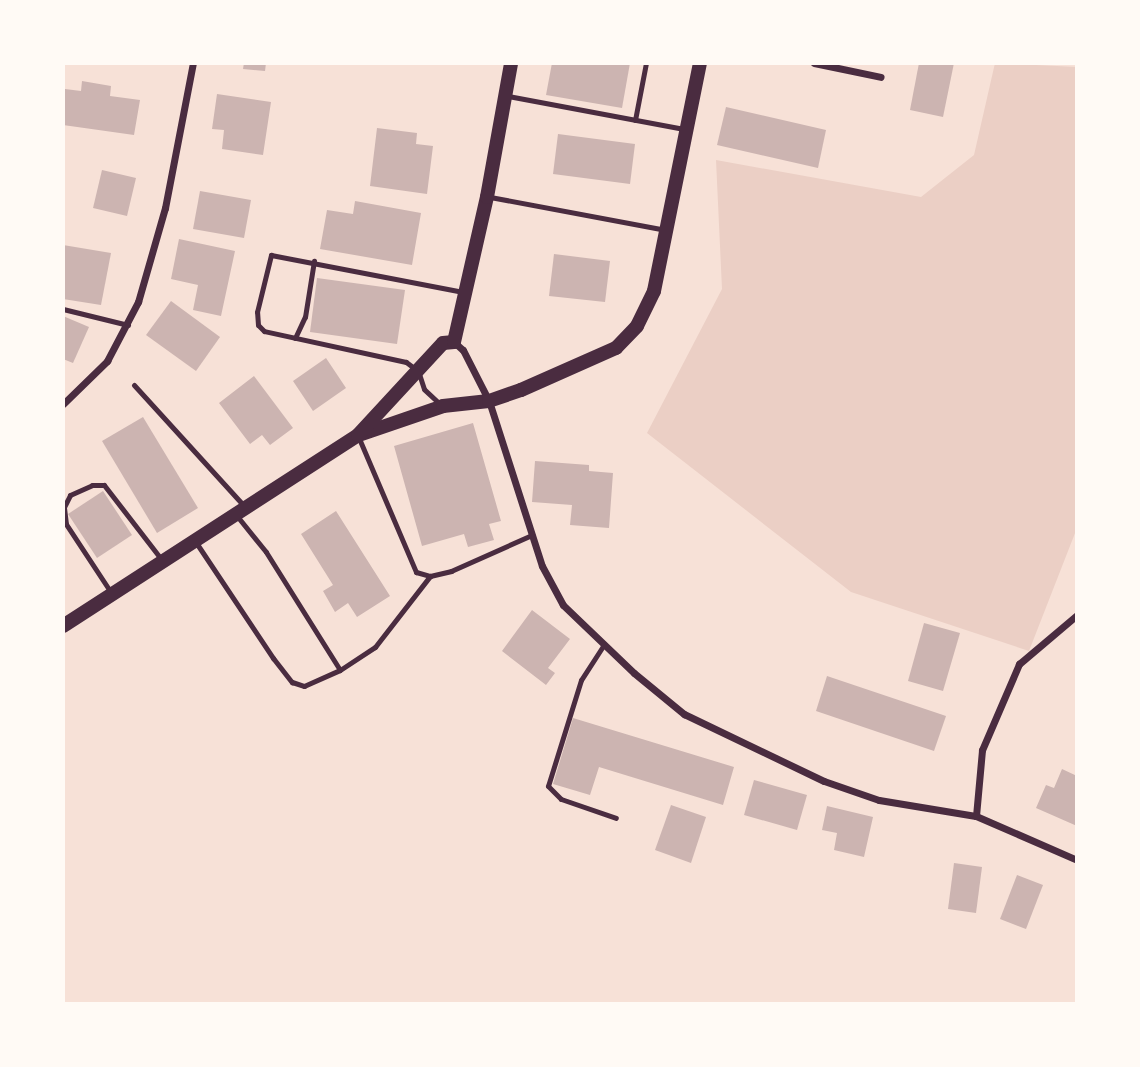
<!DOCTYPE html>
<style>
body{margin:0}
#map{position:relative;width:1140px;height:1067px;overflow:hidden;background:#f7e1d7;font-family:Cabin,sans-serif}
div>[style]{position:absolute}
.green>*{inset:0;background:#ebcfc5}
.building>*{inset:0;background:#ccb4b1}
.service>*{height:5px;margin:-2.5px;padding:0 2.5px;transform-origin:2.5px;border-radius:2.5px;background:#4a2c40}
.minor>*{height:7px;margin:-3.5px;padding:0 3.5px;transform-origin:3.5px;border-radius:3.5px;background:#4a2c40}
.secondary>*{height:14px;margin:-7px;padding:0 7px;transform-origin:7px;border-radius:7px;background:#4a2c40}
span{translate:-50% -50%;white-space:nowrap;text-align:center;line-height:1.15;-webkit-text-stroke:5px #fffaf5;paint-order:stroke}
.frame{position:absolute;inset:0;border:65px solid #fffaf5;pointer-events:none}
</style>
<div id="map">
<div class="green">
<i style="clip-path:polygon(995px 63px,1077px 67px,1077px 528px,1029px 651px,851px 592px,647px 433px,722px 289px,716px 160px,921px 197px,974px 155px)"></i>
</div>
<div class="building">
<i style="clip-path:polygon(244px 63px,266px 63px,265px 71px,243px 69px)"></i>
<i style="clip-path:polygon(552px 63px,630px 63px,622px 108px,546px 95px)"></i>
<i style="clip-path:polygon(919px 63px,954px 63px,943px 117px,910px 110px)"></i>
<i style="clip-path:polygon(82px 81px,111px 86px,110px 96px,140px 100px,134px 135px,63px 125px,65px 89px,81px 91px)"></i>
<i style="clip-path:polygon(217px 94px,271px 102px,263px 155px,222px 149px,224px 130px,212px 129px)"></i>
<i style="clip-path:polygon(726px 107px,826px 130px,818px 168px,717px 145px)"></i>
<i style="clip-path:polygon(377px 128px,417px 133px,416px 144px,433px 146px,427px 194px,370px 186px)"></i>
<i style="clip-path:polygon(558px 134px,635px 144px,630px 184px,553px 174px)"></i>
<i style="clip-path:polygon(102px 170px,136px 178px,127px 216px,93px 208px)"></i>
<i style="clip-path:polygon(200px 191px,251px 200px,244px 238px,193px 229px)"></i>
<i style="clip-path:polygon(355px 201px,421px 213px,412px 265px,320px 249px,327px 210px,353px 214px)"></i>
<i style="clip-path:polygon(179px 239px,235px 251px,221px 316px,193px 310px,198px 285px,171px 279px)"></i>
<i style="clip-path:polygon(63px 245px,111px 253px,101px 305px,63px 299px)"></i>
<i style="clip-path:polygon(554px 254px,610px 261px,605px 302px,549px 296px)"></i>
<i style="clip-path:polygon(317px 278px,405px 290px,397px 344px,310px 332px)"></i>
<i style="clip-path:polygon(171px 301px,220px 337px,196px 371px,146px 335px)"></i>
<i style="clip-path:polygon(63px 316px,89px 327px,73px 363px,63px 359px)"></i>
<i style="clip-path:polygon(326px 358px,346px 388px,313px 411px,293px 381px)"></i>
<i style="clip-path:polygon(254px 376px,293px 428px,270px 445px,262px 435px,250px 444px,219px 403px)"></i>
<i style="clip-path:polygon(143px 417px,198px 508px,157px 533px,102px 441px)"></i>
<i style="clip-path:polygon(473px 423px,501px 521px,489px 524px,494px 540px,468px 547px,464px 534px,422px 546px,394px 446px)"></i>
<i style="clip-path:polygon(535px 461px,589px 465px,589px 471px,613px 473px,609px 528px,570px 525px,572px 505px,532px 502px)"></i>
<i style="clip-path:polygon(103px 491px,132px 535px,97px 558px,68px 514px)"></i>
<i style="clip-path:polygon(336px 511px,390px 596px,357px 617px,348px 603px,335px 612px,323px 591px,333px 585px,301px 534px)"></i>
<i style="clip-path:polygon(532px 610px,570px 639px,548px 668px,555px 673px,546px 685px,502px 651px)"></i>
<i style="clip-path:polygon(924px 623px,960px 633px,943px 691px,908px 681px)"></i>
<i style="clip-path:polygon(827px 676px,946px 716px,934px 751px,816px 711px)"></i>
<i style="clip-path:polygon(573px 718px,734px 767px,723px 805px,599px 767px,590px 795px,553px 784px)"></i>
<i style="clip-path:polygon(1062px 769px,1077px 776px,1077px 826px,1036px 808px,1046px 785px,1054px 788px)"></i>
<i style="clip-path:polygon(754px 780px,807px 795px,797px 830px,744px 815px)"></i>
<i style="clip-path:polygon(671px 805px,706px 817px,691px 863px,655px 850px)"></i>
<i style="clip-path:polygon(827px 806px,873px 817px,864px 857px,834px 850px,837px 833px,822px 830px)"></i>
<i style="clip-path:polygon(954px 863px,982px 867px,976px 913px,948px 909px)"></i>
<i style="clip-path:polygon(1017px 875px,1043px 885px,1026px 929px,1000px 919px)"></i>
</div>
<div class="service">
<i style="left:508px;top:96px;width:179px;rotate:10.6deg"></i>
<i style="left:635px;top:120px;width:58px;rotate:-79.1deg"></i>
<i style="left:490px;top:197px;width:179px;rotate:10.6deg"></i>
<i style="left:63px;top:309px;width:67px;rotate:13.8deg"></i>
<i style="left:295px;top:338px;width:23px;rotate:-65deg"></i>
<i style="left:305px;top:317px;width:57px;rotate:-80.9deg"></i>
<i style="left:134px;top:385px;width:165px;rotate:47.7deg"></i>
<i style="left:441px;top:405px;width:23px;rotate:-137deg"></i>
<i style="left:424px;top:389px;width:19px;rotate:-108deg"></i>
<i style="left:418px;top:371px;width:15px;rotate:-143deg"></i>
<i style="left:406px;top:362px;width:145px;rotate:-167.7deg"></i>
<i style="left:264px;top:331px;width:8px;rotate:-135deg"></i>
<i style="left:258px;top:325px;width:13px;rotate:-94deg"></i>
<i style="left:257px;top:312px;width:59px;rotate:-76.2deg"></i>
<i style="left:271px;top:255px;width:197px;rotate:10.9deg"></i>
<i style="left:358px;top:436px;width:148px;rotate:66.9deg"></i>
<i style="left:416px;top:572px;width:15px;rotate:16deg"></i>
<i style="left:430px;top:576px;width:22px;rotate:-13deg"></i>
<i style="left:451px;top:571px;width:89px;rotate:-24deg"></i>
<i style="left:237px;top:516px;width:46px;rotate:51.1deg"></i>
<i style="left:266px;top:552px;width:139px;rotate:57.9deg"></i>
<i style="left:195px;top:541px;width:141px;rotate:56.3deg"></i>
<i style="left:273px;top:658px;width:31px;rotate:52deg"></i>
<i style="left:292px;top:682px;width:13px;rotate:18deg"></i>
<i style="left:304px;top:686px;width:39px;rotate:-24deg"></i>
<i style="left:340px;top:670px;width:42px;rotate:-33.3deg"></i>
<i style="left:375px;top:647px;width:90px;rotate:-52.2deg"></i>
<i style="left:112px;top:594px;width:84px;rotate:-123.3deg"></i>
<i style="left:66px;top:524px;width:17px;rotate:-97deg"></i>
<i style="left:64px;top:507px;width:13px;rotate:-63deg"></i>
<i style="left:70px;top:495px;width:24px;rotate:-24deg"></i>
<i style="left:92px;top:485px;width:12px"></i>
<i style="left:104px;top:485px;width:95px;rotate:52.3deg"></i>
<i style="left:603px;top:646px;width:40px;rotate:122.9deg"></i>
<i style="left:581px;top:680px;width:111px;rotate:107.3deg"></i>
<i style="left:548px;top:786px;width:18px;rotate:45deg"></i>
<i style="left:561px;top:799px;width:58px;rotate:19.1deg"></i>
</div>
<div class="minor">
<i style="left:814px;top:63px;width:68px;rotate:11.8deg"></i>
<i style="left:454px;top:342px;width:12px;rotate:42deg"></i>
<i style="left:463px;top:350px;width:57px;rotate:63deg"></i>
<i style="left:489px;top:401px;width:173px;rotate:72.2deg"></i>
<i style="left:542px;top:566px;width:44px;rotate:61.7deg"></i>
<i style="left:563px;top:605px;width:98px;rotate:43.8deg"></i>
<i style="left:634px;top:673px;width:65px;rotate:39.4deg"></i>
<i style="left:684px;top:714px;width:155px;rotate:25.6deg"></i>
<i style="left:824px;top:781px;width:58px;rotate:19.1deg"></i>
<i style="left:879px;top:800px;width:98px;rotate:9.4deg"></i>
<i style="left:976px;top:816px;width:110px;rotate:23.5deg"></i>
<i style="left:63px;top:404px;width:62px;rotate:-44.3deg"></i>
<i style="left:107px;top:361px;width:67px;rotate:-62.3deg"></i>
<i style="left:138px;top:302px;width:98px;rotate:-74deg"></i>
<i style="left:165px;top:208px;width:148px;rotate:-79.1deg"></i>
<i style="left:976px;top:816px;width:66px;rotate:-84.8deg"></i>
<i style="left:982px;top:750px;width:94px;rotate:-66.7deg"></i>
<i style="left:1019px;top:664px;width:76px;rotate:-40.2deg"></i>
</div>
<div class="secondary">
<i style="left:359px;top:435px;width:89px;rotate:-19deg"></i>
<i style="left:443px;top:406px;width:46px;rotate:-6.2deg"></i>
<i style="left:489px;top:401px;width:34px;rotate:-19deg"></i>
<i style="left:521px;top:390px;width:104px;rotate:-23.9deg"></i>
<i style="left:616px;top:348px;width:30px;rotate:-46deg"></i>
<i style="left:637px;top:326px;width:39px;rotate:-64deg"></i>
<i style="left:654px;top:291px;width:233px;rotate:-78.6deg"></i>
<i style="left:63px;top:626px;width:351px;rotate:-32.9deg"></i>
<i style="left:358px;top:435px;width:125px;rotate:-47.3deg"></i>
<i style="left:443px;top:343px;width:11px;rotate:-5deg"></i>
<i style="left:454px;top:342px;width:149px;rotate:-77.2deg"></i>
<i style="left:487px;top:197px;width:136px;rotate:-79.8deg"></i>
</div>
<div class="frame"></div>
</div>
